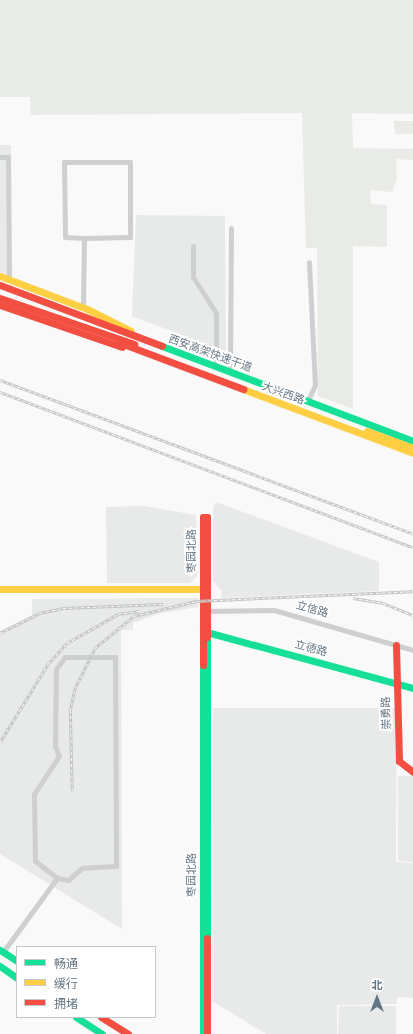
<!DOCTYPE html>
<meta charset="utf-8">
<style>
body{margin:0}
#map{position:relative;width:413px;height:1034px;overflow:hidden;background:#f9f9f9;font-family:"Fira Sans Condensed","Noto Sans SC",sans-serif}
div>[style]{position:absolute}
.built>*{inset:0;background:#e8e9e9}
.green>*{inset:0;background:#e8ebe6}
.street>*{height:5px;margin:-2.5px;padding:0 2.5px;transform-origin:2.5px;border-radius:2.5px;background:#cecfd0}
.fast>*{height:7px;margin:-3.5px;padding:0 3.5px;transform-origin:3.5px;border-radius:3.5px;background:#16e098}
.slow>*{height:7px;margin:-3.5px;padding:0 3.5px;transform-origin:3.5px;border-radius:3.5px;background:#ffcf43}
.jam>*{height:7px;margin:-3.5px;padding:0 3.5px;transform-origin:3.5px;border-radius:3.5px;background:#f24e42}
.rail>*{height:2.5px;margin-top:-1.25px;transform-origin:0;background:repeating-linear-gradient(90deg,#fff 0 3px,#c3c5c6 0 6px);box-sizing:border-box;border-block:1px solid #c3c5c6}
span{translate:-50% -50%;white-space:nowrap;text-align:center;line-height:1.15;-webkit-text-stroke:4px #fff;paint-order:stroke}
.street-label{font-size:11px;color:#657683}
.legend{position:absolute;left:16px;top:946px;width:140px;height:72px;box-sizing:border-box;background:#fff;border:1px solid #c1c8cd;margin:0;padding:5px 7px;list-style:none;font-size:12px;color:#657683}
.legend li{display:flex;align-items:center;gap:8px;height:20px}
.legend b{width:20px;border:1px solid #c1c8cd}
.north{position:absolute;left:357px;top:978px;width:40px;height:40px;-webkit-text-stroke:3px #fff;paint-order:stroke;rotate:0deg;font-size:11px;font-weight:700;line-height:16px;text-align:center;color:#657683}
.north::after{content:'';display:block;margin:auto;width:14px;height:18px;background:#657683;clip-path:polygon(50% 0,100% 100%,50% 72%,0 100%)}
</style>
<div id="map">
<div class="built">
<i style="clip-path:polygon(0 145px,11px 145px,11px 276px,0 272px)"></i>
<i style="clip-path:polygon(136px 215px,225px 216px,226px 352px,132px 316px)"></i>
<i style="clip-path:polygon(216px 502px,379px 562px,379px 591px,221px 598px,222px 591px,213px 581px,213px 507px)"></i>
<i style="clip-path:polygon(144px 506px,196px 515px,197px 576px,190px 583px,107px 583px,106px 507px)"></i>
<i style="clip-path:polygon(198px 598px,198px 607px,157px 614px,133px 623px,133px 630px,121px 630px,122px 929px,0 854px,0 631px,32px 615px,32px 599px)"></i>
<i style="clip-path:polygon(213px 708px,397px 708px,396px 862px,413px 863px,413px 998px,397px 997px,397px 1004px,337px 1005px,337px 1034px,266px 1034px,212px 1001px)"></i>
<i style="clip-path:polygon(398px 776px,413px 776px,413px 862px,398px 861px)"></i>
<i style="clip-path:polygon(339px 1006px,396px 1006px,396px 1034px,338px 1034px)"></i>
</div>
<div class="green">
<i style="clip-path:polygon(0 0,413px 0,413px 114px,352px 113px,353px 148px,413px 149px,413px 160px,396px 159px,397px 179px,392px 192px,370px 190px,371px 204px,387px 205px,387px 247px,353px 246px,353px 409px,318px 396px,317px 248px,306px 248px,302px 113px,31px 115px,30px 97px,0 97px)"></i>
<i style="clip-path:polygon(394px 121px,413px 121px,413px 134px,395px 134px)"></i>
</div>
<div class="street">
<i style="left:0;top:157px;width:8px"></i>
<i style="left:8px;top:157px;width:122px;rotate:89.5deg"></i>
<i style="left:193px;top:246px;width:31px;rotate:90deg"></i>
<i style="left:193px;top:277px;width:43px;rotate:57.4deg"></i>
<i style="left:216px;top:313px;width:51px;rotate:90deg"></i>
<i style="left:83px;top:308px;width:70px;rotate:-89.2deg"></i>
<i style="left:84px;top:238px;width:46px;rotate:-1.2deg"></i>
<i style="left:130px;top:237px;width:75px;rotate:-90deg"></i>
<i style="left:130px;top:162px;width:66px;rotate:180deg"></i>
<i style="left:64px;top:162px;width:75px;rotate:89.2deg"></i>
<i style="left:65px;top:237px;width:19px;rotate:3deg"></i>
<i style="left:230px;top:369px;width:141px;rotate:-89.6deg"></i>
<i style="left:309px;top:398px;width:14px;rotate:-65deg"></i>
<i style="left:315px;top:385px;width:123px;rotate:-92.8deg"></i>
<i style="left:204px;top:611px;width:70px;rotate:-0.8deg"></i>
<i style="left:274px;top:610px;width:145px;rotate:16.1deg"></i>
<i style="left:3px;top:952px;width:92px;rotate:-53.9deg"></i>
<i style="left:57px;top:878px;width:28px;rotate:-142deg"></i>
<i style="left:35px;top:861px;width:67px;rotate:-90.9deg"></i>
<i style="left:34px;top:794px;width:45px;rotate:-56.7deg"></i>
<i style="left:59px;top:756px;width:11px;rotate:-112deg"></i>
<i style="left:55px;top:746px;width:77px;rotate:-89.3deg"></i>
<i style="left:56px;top:669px;width:15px;rotate:-53deg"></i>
<i style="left:65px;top:657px;width:50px"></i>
<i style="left:115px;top:657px;width:209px;rotate:89.7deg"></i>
<i style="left:116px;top:866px;width:34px;rotate:177deg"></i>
<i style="left:82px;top:868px;width:18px;rotate:139deg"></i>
<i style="left:68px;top:880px;width:11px;rotate:-170deg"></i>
</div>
<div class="fast">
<i style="left:162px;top:346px;width:268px;rotate:20.7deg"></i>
<i style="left:203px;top:631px;width:218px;rotate:15.2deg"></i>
<i style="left:207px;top:637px;width:301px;rotate:90deg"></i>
<i style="left:203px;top:665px;width:369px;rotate:90deg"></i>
<i style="left:0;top:950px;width:20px;rotate:33deg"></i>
<i style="left:0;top:966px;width:21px;rotate:35deg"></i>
<i style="left:76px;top:1017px;width:31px;rotate:33deg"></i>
</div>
<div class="slow">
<i style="left:0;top:276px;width:93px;rotate:20.8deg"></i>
<i style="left:87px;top:309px;width:49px;rotate:26.6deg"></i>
<i style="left:243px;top:389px;width:182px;rotate:20.6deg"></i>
<i style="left:367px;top:431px;width:49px;rotate:20.3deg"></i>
<i style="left:0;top:589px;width:207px"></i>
</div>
<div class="jam">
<i style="left:0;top:285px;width:173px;rotate:20.6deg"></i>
<i style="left:0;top:298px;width:142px;rotate:18.9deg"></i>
<i style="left:0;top:305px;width:129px;rotate:19deg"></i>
<i style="left:118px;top:342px;width:134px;rotate:20.6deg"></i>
<i style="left:396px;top:645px;width:116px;rotate:88.5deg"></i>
<i style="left:399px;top:761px;width:18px;rotate:38deg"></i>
<i style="left:203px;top:665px;width:148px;rotate:-90deg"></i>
<i style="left:203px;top:517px;width:4px"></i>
<i style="left:207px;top:517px;width:120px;rotate:90deg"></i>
<i style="left:207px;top:938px;width:96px;rotate:90deg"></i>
<i style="left:101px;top:1017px;width:32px;rotate:32deg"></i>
</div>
<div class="rail">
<i style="left:0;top:380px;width:441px;rotate:20.4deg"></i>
<i style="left:0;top:392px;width:441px;rotate:20.6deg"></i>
<i style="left:353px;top:598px;width:30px;rotate:9deg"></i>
<i style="left:383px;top:603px;width:32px;rotate:22deg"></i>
<i style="left:0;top:633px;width:45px;rotate:-26.6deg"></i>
<i style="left:40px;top:613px;width:24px;rotate:-12deg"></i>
<i style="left:63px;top:608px;width:100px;rotate:-2.3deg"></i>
<i style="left:0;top:742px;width:92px;rotate:-58.4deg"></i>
<i style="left:48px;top:664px;width:28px;rotate:-48deg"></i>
<i style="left:67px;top:643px;width:59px;rotate:-29.6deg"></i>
<i style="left:118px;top:614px;width:21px;rotate:-8deg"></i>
<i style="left:72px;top:791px;width:80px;rotate:-91.4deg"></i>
<i style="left:70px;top:711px;width:24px;rotate:-78deg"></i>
<i style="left:75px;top:688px;width:45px;rotate:-63.4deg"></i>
<i style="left:95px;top:648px;width:50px;rotate:-39.4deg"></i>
<i style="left:134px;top:616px;width:64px;rotate:-13.6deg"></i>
<i style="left:196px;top:601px;width:217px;rotate:-2.6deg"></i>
</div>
<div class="street-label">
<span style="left:210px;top:354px;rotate:20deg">西安高架快速干道</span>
<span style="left:283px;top:394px;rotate:20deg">大兴西路</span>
<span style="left:192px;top:551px;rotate:-90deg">枣园北路</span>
<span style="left:312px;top:610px;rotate:16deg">立信路</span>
<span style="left:311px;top:649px;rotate:15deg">立德路</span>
<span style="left:387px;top:713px;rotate:-92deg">崇勇路</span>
<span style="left:192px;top:875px;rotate:-90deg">枣园北路</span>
</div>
<ul class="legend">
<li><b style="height:5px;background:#16e098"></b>畅通</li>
<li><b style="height:5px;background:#ffcf43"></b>缓行</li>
<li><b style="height:5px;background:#f24e42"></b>拥堵</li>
</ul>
<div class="north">北</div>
</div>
